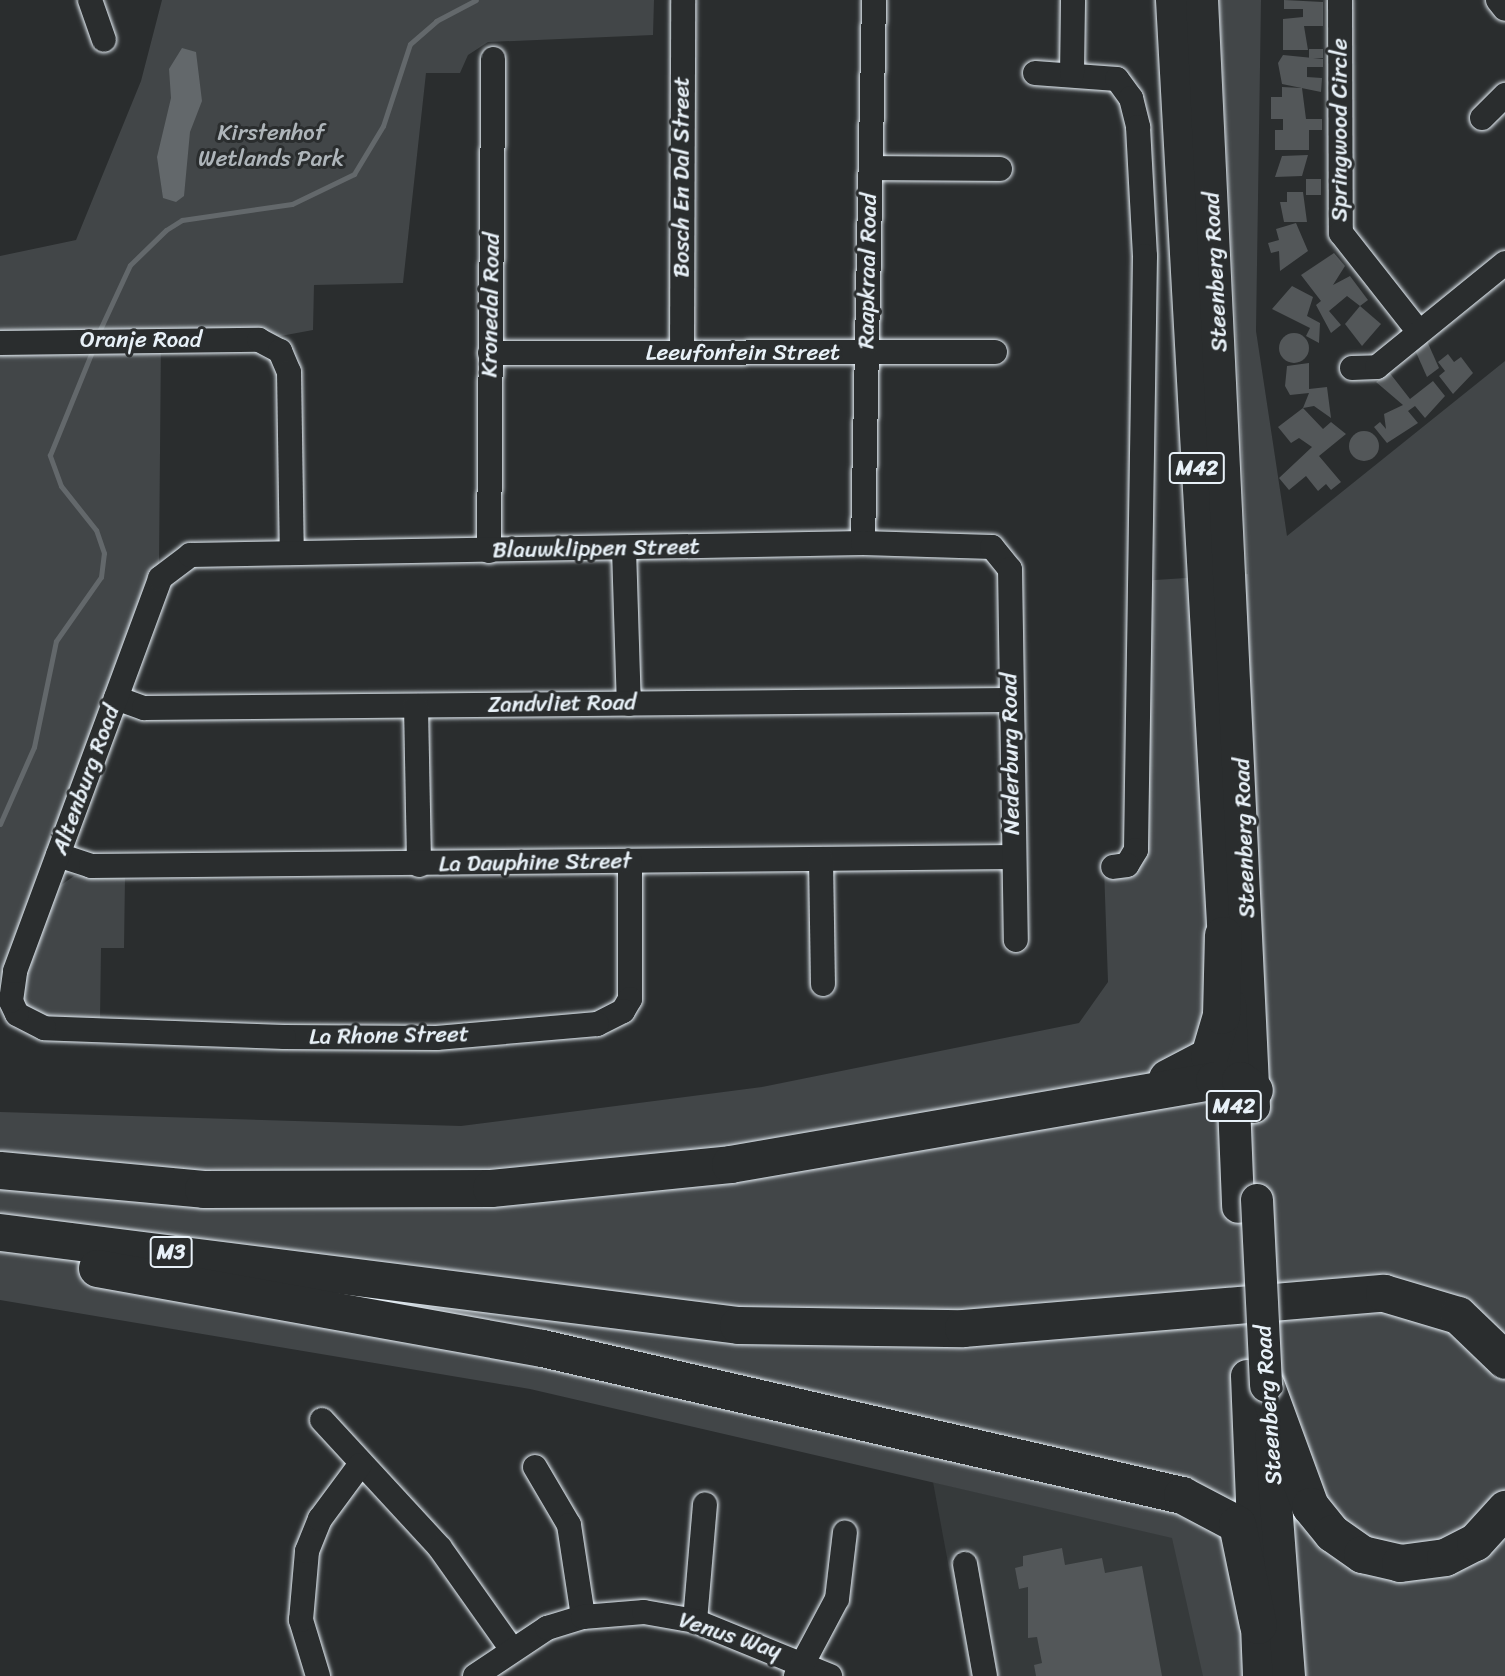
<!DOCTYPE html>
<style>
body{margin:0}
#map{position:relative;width:1505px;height:1676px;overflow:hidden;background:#2a2d2e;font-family:Sriracha,sans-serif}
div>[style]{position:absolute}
.built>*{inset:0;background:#363a3b}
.green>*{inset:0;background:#424648}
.water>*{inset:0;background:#63686b}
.stream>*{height:5px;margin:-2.5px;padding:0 2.5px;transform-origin:2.5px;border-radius:2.5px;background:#63686b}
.building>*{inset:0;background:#535759}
.round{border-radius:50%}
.roads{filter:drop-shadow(0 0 2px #e8f1f8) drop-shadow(0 0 2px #e8f1f8)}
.minor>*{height:24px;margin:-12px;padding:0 12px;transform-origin:12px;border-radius:12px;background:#2a2d2e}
.major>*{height:32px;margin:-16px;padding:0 16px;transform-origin:16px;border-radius:16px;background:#2a2d2e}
.highway>*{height:37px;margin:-18.5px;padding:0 18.5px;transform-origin:18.5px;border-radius:18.5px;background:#2a2d2e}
.bridges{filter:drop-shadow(0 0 2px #e8f1f8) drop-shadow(0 0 2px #e8f1f8)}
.major-bridge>*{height:32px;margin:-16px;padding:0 16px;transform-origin:16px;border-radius:16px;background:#2a2d2e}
span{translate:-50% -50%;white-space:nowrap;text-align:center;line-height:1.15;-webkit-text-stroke:6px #2a2d2e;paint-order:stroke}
.shield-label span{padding:2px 5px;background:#2a2d2e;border:2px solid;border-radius:5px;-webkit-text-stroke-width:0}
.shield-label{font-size:21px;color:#e8f1f8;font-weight:700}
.street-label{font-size:23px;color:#e8f1f8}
.park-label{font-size:23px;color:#aeb5ba}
</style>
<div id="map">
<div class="built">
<i style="clip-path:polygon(933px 1482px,1175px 1538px,1204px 1676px,969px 1676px)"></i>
</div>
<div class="green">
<i style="clip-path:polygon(162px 0,654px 0,653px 35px,488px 42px,468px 55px,460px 73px,426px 73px,403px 283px,314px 285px,313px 330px,259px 340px,161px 340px,159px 564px,0 980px,0 256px,76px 240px,141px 81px)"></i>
<i style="clip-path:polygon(1219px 0,1261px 0,1256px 331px,1287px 536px,1505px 361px,1505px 1676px,1203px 1676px,1172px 1538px,530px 1389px,0 1300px,0 1112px,461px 1126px,762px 1087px,1079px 1023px,1108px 982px,1104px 868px,1127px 865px,1140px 581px,1248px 574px)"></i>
<i style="clip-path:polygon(74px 876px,125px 877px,124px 948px,101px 948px,100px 1021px,43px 1019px,25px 1010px,18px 987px,54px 890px)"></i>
</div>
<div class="water">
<i style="clip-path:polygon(182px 48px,196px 52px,202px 101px,190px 132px,184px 196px,176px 202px,163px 198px,157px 157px,171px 98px,169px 69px)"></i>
</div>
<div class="stream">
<i style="left:97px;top:336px;width:78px;rotate:-65.1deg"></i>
<i style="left:130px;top:265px;width:50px;rotate:-44.2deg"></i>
<i style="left:166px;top:230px;width:19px;rotate:-32deg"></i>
<i style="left:182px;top:220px;width:111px;rotate:-8.3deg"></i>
<i style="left:292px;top:204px;width:69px;rotate:-25.8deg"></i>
<i style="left:354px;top:174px;width:56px;rotate:-58.9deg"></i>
<i style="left:383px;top:126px;width:86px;rotate:-71.8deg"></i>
<i style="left:410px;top:44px;width:35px;rotate:-41deg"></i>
<i style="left:436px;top:21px;width:45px;rotate:-27.7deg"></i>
<i style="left:0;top:824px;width:84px;rotate:-66.2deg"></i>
<i style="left:34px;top:747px;width:108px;rotate:-78.3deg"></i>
<i style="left:56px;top:641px;width:78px;rotate:-54.9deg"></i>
<i style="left:101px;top:577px;width:24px;rotate:-83deg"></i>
<i style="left:104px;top:553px;width:24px;rotate:-109deg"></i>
<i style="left:96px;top:530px;width:56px;rotate:-128.5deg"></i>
<i style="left:61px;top:486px;width:33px;rotate:-110deg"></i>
<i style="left:50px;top:455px;width:114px;rotate:-67.9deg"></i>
</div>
<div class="building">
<i style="clip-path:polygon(1284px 0,1323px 2px,1323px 26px,1304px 26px,1308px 50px,1283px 50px,1283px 19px,1303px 17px,1303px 9px,1284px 9px)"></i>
<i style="clip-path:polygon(1309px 49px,1323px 49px,1323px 58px,1309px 58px)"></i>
<i style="clip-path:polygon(1283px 55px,1323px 59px,1323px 67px,1307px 67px,1307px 77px,1322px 78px,1321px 92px,1282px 84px,1278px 63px)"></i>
<i style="clip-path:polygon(1282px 87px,1302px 88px,1306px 119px,1322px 119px,1322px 130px,1309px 130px,1309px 150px,1275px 150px,1275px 130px,1283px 130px,1283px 119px,1271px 119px,1271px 97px,1282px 97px)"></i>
<i style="clip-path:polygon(1308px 155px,1302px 176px,1275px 177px,1282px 156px)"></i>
<i style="clip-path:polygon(1306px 179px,1321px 179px,1321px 195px,1306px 195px)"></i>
<i style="clip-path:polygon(1287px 192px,1303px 192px,1307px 222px,1284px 222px,1280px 202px,1287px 202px)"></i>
<i style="clip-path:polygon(1296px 223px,1308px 251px,1280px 271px,1279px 251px,1271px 253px,1268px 243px,1279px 240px,1276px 229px)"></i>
<i style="clip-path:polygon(1334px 253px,1345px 266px,1333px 285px,1350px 276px,1368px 300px,1360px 306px,1347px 296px,1329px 311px,1341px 325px,1331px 333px,1316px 305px,1321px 301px,1301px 275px)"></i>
<i style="clip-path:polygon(1292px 286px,1313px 297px,1307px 316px,1320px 323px,1319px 343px,1306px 336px,1310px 328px,1272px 309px)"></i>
<i style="clip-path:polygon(1360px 306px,1381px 324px,1362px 346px,1345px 324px)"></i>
<i class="round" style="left:1279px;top:333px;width:30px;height:30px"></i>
<i style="clip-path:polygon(1427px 341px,1439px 368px,1427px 377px,1415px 350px)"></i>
<i style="clip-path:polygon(1448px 354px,1454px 362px,1461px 357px,1473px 373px,1453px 394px,1439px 376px,1445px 371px,1438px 362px)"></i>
<i style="clip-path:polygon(1309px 363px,1309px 389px,1327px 387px,1331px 418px,1314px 406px,1303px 408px,1309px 393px,1290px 395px,1285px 386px,1287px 366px)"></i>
<i style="clip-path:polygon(1389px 372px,1410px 399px,1433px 381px,1445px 396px,1425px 418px,1415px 406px,1408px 411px,1418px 423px,1387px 443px,1374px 427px,1380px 422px,1386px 429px,1384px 414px,1403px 405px,1376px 382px)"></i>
<i style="clip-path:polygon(1303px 408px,1323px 429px,1331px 422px,1346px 434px,1319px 456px,1341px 482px,1331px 490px,1326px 484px,1318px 491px,1306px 476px,1289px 490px,1279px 478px,1312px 447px,1299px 438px,1291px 443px,1278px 427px)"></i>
<i class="round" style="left:1349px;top:431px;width:30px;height:30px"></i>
<i style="clip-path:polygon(1062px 1548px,1065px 1565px,1102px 1558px,1105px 1573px,1142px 1566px,1162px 1676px,1036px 1676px,1034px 1665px,1042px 1663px,1037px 1637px,1028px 1638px,1028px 1587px,1019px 1589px,1015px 1568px,1023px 1566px,1023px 1556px)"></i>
</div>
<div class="roads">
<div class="minor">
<i style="left:90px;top:0;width:42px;rotate:70.7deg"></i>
<i style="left:1340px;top:0;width:233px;rotate:89.8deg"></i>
<i style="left:1341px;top:233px;width:126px;rotate:51.8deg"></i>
<i style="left:1498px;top:0;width:11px;rotate:52deg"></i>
<i style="left:1035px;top:73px;width:82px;rotate:4.2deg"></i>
<i style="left:1117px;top:79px;width:24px;rotate:54deg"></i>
<i style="left:1131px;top:98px;width:30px;rotate:76deg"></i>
<i style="left:1138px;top:127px;width:129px;rotate:86.9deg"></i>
<i style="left:1145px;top:256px;width:594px;rotate:90.87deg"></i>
<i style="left:1136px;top:850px;width:17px;rotate:121deg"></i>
<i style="left:1127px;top:865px;width:14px;rotate:172deg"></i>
<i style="left:1072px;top:74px;width:74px;rotate:-89.2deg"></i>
<i style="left:1482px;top:118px;width:33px;rotate:-45deg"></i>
<i style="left:871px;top:168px;width:129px;rotate:0.4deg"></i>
<i style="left:0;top:343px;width:259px;rotate:-0.7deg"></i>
<i style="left:259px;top:340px;width:24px;rotate:28deg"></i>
<i style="left:280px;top:351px;width:23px;rotate:67deg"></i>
<i style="left:289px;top:372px;width:181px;rotate:89.1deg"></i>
<i style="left:490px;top:353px;width:505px;rotate:-0.11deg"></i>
<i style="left:682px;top:353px;width:353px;rotate:-89.8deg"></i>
<i style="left:1352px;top:368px;width:25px;rotate:-2deg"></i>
<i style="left:1377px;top:367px;width:165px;rotate:-39.1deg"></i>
<i style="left:863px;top:543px;width:543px;rotate:-88.84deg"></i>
<i style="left:624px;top:549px;width:155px;rotate:88.2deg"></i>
<i style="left:489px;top:551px;width:492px;rotate:-89.5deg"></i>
<i style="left:116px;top:698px;width:30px;rotate:20deg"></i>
<i style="left:144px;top:708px;width:865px;rotate:-0.53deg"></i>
<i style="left:416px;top:706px;width:159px;rotate:88.9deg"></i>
<i style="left:58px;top:855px;width:35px;rotate:18deg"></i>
<i style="left:91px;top:866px;width:923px;rotate:-0.56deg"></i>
<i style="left:821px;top:859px;width:125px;rotate:89.1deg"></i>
<i style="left:630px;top:861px;width:138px;rotate:90deg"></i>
<i style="left:630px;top:999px;width:14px;rotate:120deg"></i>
<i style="left:623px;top:1011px;width:29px;rotate:153deg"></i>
<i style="left:597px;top:1024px;width:161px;rotate:175deg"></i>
<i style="left:437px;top:1038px;width:153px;rotate:-179.6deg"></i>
<i style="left:284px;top:1037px;width:240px;rotate:-177.9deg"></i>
<i style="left:44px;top:1028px;width:30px;rotate:-153deg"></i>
<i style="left:17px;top:1014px;width:14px;rotate:-115deg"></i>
<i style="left:11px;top:1001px;width:30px;rotate:-82deg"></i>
<i style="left:15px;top:971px;width:419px;rotate:-69.7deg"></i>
<i style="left:160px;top:578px;width:38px;rotate:-37deg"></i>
<i style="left:190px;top:555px;width:673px;rotate:-1.02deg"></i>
<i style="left:863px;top:543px;width:129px;rotate:1.8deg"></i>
<i style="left:992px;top:547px;width:28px;rotate:51deg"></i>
<i style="left:1010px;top:569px;width:371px;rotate:89.1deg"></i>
<i style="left:322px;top:1420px;width:174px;rotate:47.3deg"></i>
<i style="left:440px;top:1548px;width:121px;rotate:54.7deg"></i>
<i style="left:535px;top:1467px;width:67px;rotate:59.6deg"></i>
<i style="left:569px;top:1525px;width:93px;rotate:81.3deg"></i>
<i style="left:965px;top:1564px;width:114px;rotate:79.9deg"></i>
<i style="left:695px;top:1621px;width:117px;rotate:-85.1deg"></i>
<i style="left:318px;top:1676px;width:59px;rotate:-106.9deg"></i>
<i style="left:301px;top:1620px;width:69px;rotate:-85deg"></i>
<i style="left:307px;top:1551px;width:35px;rotate:-68deg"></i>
<i style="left:320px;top:1519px;width:67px;rotate:-53.5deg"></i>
<i style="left:475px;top:1676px;width:87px;rotate:-33.7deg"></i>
<i style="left:547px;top:1628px;width:38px;rotate:-17deg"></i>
<i style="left:583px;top:1617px;width:61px;rotate:-4.7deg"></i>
<i style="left:644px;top:1612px;width:52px;rotate:10deg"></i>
<i style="left:695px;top:1621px;width:146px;rotate:22.2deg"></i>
<i style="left:796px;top:1676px;width:87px;rotate:-62deg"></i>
<i style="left:837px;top:1599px;width:67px;rotate:-83.2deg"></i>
</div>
<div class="major">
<i style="left:1172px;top:0;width:961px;rotate:86.84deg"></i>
<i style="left:1202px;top:0;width:1108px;rotate:87.31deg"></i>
<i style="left:1230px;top:1004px;width:203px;rotate:87.7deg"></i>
<i style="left:1247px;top:1376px;width:300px;rotate:87.7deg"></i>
<i style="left:1271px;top:1437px;width:240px;rotate:85.7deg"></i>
</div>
<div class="highway">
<i style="left:1167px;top:1078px;width:47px;rotate:-27.6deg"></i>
<i style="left:1209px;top:1056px;width:43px;rotate:-73.7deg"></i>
<i style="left:1221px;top:1015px;width:80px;rotate:-88.6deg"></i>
<i style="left:0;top:1170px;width:204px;rotate:5.3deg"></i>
<i style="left:203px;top:1189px;width:288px;rotate:-0.2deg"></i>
<i style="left:491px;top:1188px;width:240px;rotate:-5.7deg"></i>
<i style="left:730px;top:1164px;width:491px;rotate:-9.8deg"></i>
<i style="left:1214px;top:1080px;width:26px"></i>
<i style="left:1240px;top:1080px;width:17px;rotate:36deg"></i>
<i style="left:0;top:1232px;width:744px;rotate:7.18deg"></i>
<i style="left:738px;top:1325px;width:225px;rotate:0.8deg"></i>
<i style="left:963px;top:1328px;width:422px;rotate:-4.8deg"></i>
<i style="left:1384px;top:1293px;width:77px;rotate:16.6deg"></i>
<i style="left:1458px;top:1315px;width:65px;rotate:43.8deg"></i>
<i style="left:97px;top:1268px;width:452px;rotate:10.2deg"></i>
<i style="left:542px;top:1348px;width:657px;rotate:12.94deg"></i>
<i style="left:1182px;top:1495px;width:62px;rotate:27.8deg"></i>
<i style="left:1237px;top:1524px;width:103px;rotate:78.3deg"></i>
<i style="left:1266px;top:1386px;width:128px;rotate:69.9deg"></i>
<i style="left:1310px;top:1506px;width:35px;rotate:51deg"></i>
<i style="left:1332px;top:1533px;width:37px;rotate:35deg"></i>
<i style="left:1362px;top:1554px;width:39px;rotate:13deg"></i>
<i style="left:1400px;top:1563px;width:45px;rotate:-7.6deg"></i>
<i style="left:1445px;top:1557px;width:34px;rotate:-27deg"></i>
<i style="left:1475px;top:1542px;width:45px;rotate:-47.7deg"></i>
</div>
</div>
<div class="bridges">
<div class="major-bridge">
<i style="left:1257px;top:1200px;width:186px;rotate:87.2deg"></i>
</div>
</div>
<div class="shield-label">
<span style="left:1197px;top:468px">M42</span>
<span style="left:1234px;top:1106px">M42</span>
<span style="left:171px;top:1252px">M3</span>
</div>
<div class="street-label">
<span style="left:1340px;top:130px;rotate:-90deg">Springwood Circle</span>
<span style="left:682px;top:177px;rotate:-90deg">Bosch En Dal Street</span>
<span style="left:868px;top:271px;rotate:-89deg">Raapkraal Road</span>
<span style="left:1216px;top:272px;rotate:-93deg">Steenberg Road</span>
<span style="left:491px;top:305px;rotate:-89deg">Kronedal Road</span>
<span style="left:141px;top:340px">Oranje Road</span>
<span style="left:743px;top:353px">Leeufontein Street</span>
<span style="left:596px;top:549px;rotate:-1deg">Blauwklippen Street</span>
<span style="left:562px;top:704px;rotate:-1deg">Zandvliet Road</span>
<span style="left:1011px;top:754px;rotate:-91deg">Nederburg Road</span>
<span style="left:86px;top:780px;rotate:-70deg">Altenburg Road</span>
<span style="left:1245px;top:838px;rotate:-92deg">Steenberg Road</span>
<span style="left:535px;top:863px;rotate:-1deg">La Dauphine Street</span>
<span style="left:389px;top:1036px;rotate:-1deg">La Rhone Street</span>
<span style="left:1269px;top:1405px;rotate:-94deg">Steenberg Road</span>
<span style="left:730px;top:1636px;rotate:18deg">Venus Way</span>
</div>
<div class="park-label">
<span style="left:271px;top:146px">Kirstenhof<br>Wetlands Park</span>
</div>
</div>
